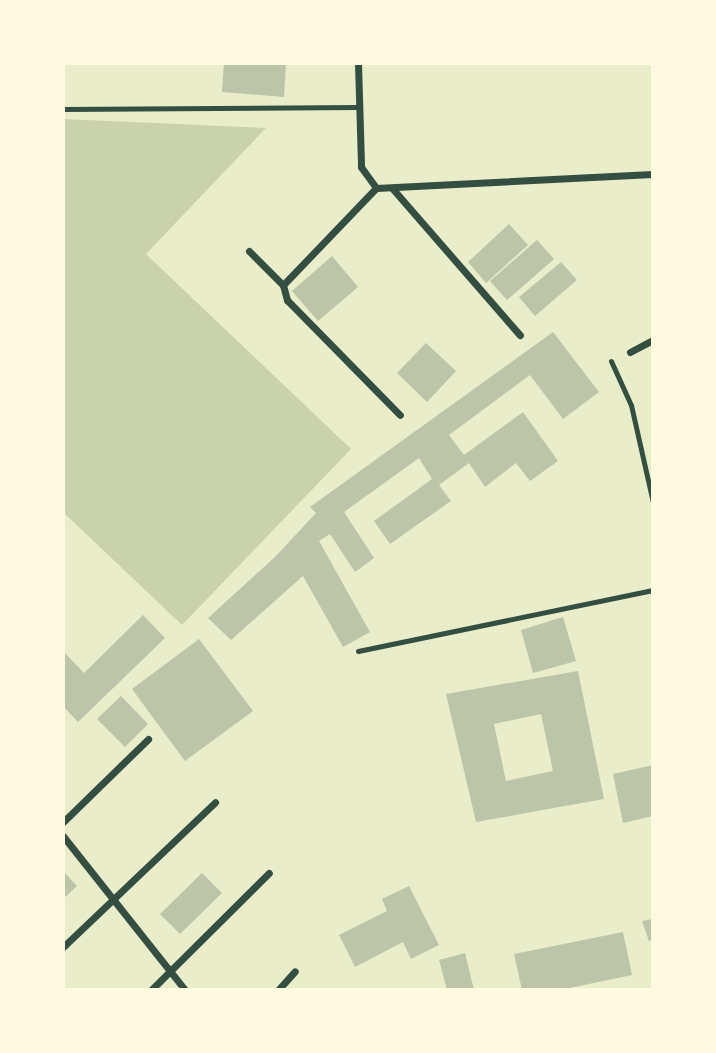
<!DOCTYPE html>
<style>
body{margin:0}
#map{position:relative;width:716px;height:1053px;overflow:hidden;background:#e9edc9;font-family:"Noto Sans",sans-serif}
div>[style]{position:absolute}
.green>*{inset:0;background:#cad2ad}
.building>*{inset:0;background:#bcc5a7}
.service>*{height:5px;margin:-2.5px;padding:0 2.5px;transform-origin:2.5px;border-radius:2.5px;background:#344e41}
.minor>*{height:7px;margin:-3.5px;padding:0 3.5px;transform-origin:3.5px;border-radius:3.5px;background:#344e41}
span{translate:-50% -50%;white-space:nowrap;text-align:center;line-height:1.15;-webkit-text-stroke:5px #fefae0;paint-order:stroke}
.frame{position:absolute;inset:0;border:65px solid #fefae0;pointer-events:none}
</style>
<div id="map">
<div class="green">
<i style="clip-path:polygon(63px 119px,266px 128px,146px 254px,351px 449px,182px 625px,63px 512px)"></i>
</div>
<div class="building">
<i style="clip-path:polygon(224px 63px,286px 63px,284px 97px,222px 92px)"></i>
<i style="clip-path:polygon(509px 224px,528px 245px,486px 283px,468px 262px)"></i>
<i style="clip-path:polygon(537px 240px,554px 259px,507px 300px,490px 281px)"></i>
<i style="clip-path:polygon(332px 256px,358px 287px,318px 321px,292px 291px)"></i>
<i style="clip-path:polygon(561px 262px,577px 280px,535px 316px,519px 297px)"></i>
<i style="clip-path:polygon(553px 332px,599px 392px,563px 419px,530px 375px,449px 435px,464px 455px,523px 412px,558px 461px,530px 481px,516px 463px,485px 487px,469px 463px,439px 485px,451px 501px,390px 544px,374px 521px,432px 479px,419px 458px,344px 512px,374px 558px,355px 572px,330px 534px,319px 541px,370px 632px,343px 647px,303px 576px,231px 640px,208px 618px,275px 557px,316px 513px,310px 507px)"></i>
<i style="clip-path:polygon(426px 343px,456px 371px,427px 402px,397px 373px)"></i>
<i style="clip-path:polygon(143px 615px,165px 638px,78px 722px,63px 706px,63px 651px,84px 673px)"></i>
<i style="clip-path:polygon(563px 617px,576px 661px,533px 673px,521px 630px)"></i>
<i style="clip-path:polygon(199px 639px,253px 711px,185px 761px,132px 689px)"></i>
<i style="clip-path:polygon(evenodd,578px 671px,604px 799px,476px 822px,446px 694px,578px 671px,541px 714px,553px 771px,506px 781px,494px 724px,541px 714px)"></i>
<i style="clip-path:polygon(121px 696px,148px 724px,125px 747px,97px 719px)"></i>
<i style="clip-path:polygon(653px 765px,653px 816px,623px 823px,613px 774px)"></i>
<i style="clip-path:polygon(63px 871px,77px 886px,63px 899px)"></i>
<i style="clip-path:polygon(202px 873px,222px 893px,180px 934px,160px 914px)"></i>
<i style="clip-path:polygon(409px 886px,439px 945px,411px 959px,403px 942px,355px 967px,339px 935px,387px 911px,382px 899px)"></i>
<i style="clip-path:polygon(653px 919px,653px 940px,649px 941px,642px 921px)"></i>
<i style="clip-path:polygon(623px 932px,632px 975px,560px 990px,522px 990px,514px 954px)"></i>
<i style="clip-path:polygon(465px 953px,474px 990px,447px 990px,439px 960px)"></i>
</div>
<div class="service">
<i style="left:63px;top:109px;width:297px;rotate:-0.4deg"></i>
<i style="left:611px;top:361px;width:48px;rotate:65.6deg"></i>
<i style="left:631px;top:405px;width:100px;rotate:77.3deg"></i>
<i style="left:358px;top:651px;width:301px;rotate:-11.7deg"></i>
</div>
<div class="minor">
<i style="left:358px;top:63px;width:104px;rotate:88.3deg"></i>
<i style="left:361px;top:167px;width:26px;rotate:54deg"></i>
<i style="left:376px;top:188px;width:277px;rotate:-2.9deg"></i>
<i style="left:376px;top:188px;width:134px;rotate:133.8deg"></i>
<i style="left:283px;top:285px;width:16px;rotate:75deg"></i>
<i style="left:287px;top:300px;width:161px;rotate:45.5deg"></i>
<i style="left:392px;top:188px;width:195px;rotate:49deg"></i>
<i style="left:249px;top:251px;width:48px;rotate:45deg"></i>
<i style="left:630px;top:352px;width:26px;rotate:-28deg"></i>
<i style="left:63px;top:822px;width:119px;rotate:-44.3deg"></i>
<i style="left:63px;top:836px;width:196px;rotate:51.6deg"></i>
<i style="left:63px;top:947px;width:210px;rotate:-43.6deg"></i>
<i style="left:151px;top:990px;width:166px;rotate:-44.8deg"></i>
<i style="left:278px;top:990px;width:25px;rotate:-48deg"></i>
</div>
<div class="frame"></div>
</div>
